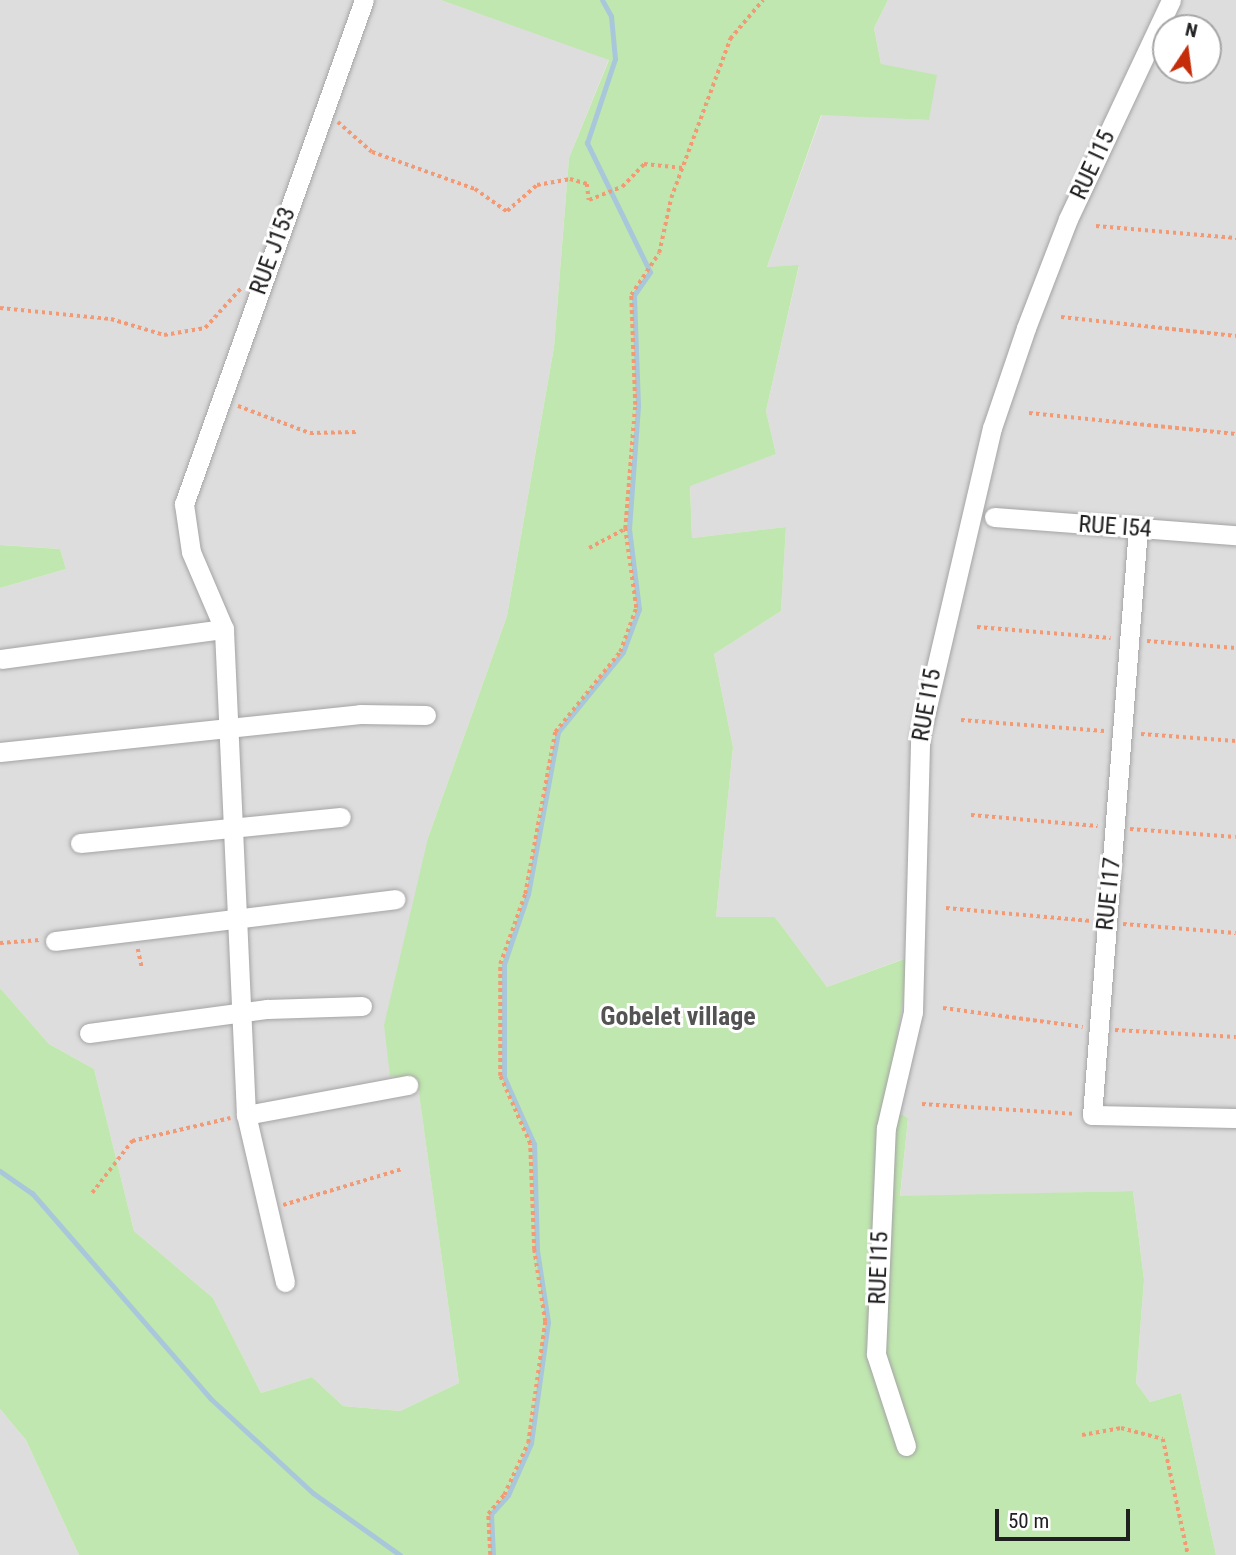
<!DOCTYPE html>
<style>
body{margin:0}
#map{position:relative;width:1236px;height:1555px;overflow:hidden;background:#f0eee7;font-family:"Roboto Condensed",sans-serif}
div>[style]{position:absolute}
.residential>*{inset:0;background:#dedddd}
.grass>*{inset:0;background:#c0e7af}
.stream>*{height:5px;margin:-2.5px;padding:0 2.5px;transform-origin:2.5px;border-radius:2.5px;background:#a9c7db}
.path>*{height:3.5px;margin-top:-1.75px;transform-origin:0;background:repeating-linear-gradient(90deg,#f39974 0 3.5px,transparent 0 7px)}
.roads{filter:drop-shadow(0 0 2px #a4a4a4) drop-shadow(0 0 2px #a4a4a4)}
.minor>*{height:19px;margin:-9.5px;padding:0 9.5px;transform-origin:9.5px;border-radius:9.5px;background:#fff}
span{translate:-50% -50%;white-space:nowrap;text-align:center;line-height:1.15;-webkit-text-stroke:6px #fff;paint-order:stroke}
.street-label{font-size:24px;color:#202020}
.neighbourhood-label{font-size:26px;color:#535353;font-weight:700}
.north{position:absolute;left:1152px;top:14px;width:70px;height:70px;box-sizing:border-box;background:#fff;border:2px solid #a6a6a6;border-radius:50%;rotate:13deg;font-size:19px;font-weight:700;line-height:28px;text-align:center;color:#202020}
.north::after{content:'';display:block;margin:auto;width:24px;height:32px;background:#c52d0a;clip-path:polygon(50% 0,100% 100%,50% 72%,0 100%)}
.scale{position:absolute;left:995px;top:1509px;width:135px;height:32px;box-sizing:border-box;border:4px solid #202020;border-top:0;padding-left:9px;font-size:21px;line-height:24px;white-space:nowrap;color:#202020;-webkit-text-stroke:5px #fff;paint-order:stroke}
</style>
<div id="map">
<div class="residential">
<i style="clip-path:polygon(0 0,441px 0,609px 59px,569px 158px,554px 347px,507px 616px,428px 838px,417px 1078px,459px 1383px,400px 1411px,343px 1406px,312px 1377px,261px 1393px,213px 1298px,134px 1231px,94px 1069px,49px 1044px,0 988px,0 588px,66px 569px,60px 549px,0 545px)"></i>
<i style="clip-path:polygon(evenodd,888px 0,1236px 0,1236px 1555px,1216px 1555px,1181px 1393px,1150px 1402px,1136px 1383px,1144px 1280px,1133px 1191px,900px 1197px,908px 1118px,886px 1106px,909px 957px,827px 987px,775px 917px,716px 917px,733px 747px,714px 654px,781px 611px,786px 527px,692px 538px,690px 485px,776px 454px,766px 411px,799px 266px,767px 267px,822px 114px,929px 120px,881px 64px,874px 28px,888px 0,1166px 28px,1208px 28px,1208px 70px,1166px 70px,1166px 28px)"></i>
<i style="clip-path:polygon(0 1409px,26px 1440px,79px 1555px,0 1555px)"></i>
</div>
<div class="grass">
<i style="clip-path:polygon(441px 0,888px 0,874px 28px,881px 64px,937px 75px,929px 120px,821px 115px,767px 267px,799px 265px,766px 411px,776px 454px,690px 486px,692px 538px,786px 527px,781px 611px,714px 654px,733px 747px,716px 917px,775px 917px,827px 987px,910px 957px,886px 1106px,908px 1118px,900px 1196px,1133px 1191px,1144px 1280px,1136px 1383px,1150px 1402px,1181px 1393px,1216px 1555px,79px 1555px,26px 1440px,0 1409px,0 988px,49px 1044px,94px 1069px,134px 1231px,213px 1298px,261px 1393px,312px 1377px,343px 1406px,400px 1411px,459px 1383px,417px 1079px,390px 1076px,384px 1025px,428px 838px,507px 616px,554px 347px,569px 158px,609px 60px)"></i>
<i style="clip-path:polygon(0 545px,60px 549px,66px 569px,0 588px)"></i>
</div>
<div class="stream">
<i style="left:0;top:1171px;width:39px;rotate:35deg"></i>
<i style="left:32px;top:1193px;width:273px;rotate:49deg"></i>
<i style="left:211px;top:1399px;width:139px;rotate:42.7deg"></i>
<i style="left:313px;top:1493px;width:107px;rotate:35.5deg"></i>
<i style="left:493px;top:1555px;width:41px;rotate:-92.8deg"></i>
<i style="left:491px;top:1514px;width:25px;rotate:-48deg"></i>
<i style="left:508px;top:1495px;width:57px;rotate:-66.1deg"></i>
<i style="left:531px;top:1443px;width:122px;rotate:-82deg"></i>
<i style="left:548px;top:1322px;width:73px;rotate:-98.7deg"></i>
<i style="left:537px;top:1250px;width:106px;rotate:-91.6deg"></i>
<i style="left:534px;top:1144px;width:73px;rotate:-114.1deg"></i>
<i style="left:504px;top:1077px;width:113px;rotate:-90deg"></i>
<i style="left:504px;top:964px;width:74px;rotate:-71.1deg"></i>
<i style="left:528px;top:894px;width:165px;rotate:-79.5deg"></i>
<i style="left:558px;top:732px;width:103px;rotate:-50.9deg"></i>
<i style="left:623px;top:652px;width:46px;rotate:-69.6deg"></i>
<i style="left:639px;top:609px;width:81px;rotate:-97.1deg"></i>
<i style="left:629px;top:529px;width:124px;rotate:-85.8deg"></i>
<i style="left:638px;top:405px;width:110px;rotate:-92.1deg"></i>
<i style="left:634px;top:295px;width:28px;rotate:-55deg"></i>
<i style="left:650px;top:272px;width:144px;rotate:-116deg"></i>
<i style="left:587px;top:143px;width:89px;rotate:-71.6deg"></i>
<i style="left:615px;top:59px;width:43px;rotate:-95.3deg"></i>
<i style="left:611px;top:16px;width:18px;rotate:-119deg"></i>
</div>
<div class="path">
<i style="left:338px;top:122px;width:45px;rotate:41.4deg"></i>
<i style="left:372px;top:152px;width:109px;rotate:19.8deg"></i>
<i style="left:475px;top:189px;width:39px;rotate:35deg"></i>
<i style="left:507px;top:211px;width:40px;rotate:-41deg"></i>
<i style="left:537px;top:185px;width:34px;rotate:-10deg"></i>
<i style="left:570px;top:179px;width:18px;rotate:16deg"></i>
<i style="left:587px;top:184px;width:16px;rotate:83deg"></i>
<i style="left:589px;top:200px;width:35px;rotate:-22deg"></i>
<i style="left:622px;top:187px;width:32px;rotate:-46deg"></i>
<i style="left:644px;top:164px;width:39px;rotate:6deg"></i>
<i style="left:1096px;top:226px;width:141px;rotate:4.9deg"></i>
<i style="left:0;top:308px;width:112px;rotate:5.7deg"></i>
<i style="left:111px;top:319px;width:55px;rotate:16.8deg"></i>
<i style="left:164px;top:335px;width:42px;rotate:-9.7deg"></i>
<i style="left:205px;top:328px;width:55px;rotate:-47.9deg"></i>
<i style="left:1061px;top:317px;width:176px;rotate:6.2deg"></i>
<i style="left:238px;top:406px;width:77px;rotate:20.6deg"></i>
<i style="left:310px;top:433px;width:47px;rotate:-1.2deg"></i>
<i style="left:1029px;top:413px;width:208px;rotate:5.8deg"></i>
<i style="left:589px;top:548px;width:40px;rotate:-28deg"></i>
<i style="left:977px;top:627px;width:134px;rotate:4.7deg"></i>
<i style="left:1147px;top:641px;width:89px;rotate:4.5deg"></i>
<i style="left:961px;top:720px;width:144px;rotate:4.4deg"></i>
<i style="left:1141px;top:734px;width:95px;rotate:4.2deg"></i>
<i style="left:971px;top:815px;width:127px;rotate:5deg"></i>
<i style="left:1130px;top:829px;width:106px;rotate:4.3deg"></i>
<i style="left:946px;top:908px;width:146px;rotate:5.1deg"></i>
<i style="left:1123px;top:924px;width:113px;rotate:4.6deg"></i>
<i style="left:0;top:943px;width:40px;rotate:-4.3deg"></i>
<i style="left:138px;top:949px;width:19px;rotate:78deg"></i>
<i style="left:943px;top:1008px;width:141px;rotate:7.7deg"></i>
<i style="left:1115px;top:1030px;width:121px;rotate:3.3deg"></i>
<i style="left:922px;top:1104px;width:153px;rotate:3.7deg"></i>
<i style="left:92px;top:1193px;width:66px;rotate:-52.4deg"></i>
<i style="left:132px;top:1141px;width:101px;rotate:-13.2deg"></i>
<i style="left:283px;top:1205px;width:124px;rotate:-16.8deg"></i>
<i style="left:1082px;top:1435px;width:40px;rotate:-10deg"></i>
<i style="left:1121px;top:1428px;width:43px;rotate:14.7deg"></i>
<i style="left:1163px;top:1439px;width:119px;rotate:77.8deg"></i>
<i style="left:490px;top:1555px;width:41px;rotate:-92.8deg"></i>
<i style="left:488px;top:1514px;width:25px;rotate:-50deg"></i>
<i style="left:504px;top:1495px;width:57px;rotate:-65.2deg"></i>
<i style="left:528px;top:1443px;width:122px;rotate:-82deg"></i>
<i style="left:545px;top:1322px;width:73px;rotate:-98.7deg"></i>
<i style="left:534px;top:1250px;width:106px;rotate:-92.2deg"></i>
<i style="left:530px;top:1144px;width:74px;rotate:-113.8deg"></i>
<i style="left:500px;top:1076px;width:112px;rotate:-90deg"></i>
<i style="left:500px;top:964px;width:74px;rotate:-70.3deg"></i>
<i style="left:525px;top:894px;width:165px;rotate:-79.5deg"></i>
<i style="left:555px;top:732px;width:103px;rotate:-50.9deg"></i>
<i style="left:620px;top:652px;width:47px;rotate:-70deg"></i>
<i style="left:636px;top:608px;width:80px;rotate:-97.9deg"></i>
<i style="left:625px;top:529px;width:124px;rotate:-85.4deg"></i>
<i style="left:635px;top:405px;width:110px;rotate:-92.1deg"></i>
<i style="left:631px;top:295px;width:50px;rotate:-56.3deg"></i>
<i style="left:659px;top:253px;width:56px;rotate:-77.7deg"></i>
<i style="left:671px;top:198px;width:170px;rotate:-69.6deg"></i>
<i style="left:730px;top:39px;width:51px;rotate:-49.8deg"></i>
</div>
<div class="roads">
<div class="minor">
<i style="left:994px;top:517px;width:243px;rotate:4.3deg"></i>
<i style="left:1138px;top:528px;width:589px;rotate:94.48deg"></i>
<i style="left:1092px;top:1115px;width:144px;rotate:1.2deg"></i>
<i style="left:1px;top:659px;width:225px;rotate:-7.7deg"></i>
<i style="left:0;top:752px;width:362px;rotate:-6deg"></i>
<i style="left:360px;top:714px;width:66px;rotate:0.9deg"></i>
<i style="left:80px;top:843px;width:262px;rotate:-5.7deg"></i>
<i style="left:55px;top:941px;width:343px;rotate:-7deg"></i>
<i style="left:89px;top:1033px;width:180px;rotate:-7.7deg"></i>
<i style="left:267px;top:1009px;width:95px;rotate:-1.8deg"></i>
<i style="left:246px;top:1115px;width:165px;rotate:-10.5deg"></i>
<i style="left:285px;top:1282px;width:171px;rotate:-103.1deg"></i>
<i style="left:246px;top:1115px;width:486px;rotate:-92.6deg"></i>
<i style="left:224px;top:629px;width:84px;rotate:-113.2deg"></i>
<i style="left:191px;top:552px;width:49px;rotate:-98.3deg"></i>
<i style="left:184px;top:504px;width:535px;rotate:-70.35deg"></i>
<i style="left:906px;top:1446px;width:97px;rotate:-108.1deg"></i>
<i style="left:876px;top:1354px;width:226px;rotate:-87.5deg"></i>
<i style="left:886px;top:1128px;width:119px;rotate:-76.9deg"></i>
<i style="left:913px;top:1012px;width:275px;rotate:-88.5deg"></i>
<i style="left:920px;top:737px;width:317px;rotate:-76.9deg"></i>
<i style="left:992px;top:428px;width:106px;rotate:-71.2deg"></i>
<i style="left:1026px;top:328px;width:117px;rotate:-68.9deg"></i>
<i style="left:1068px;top:219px;width:242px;rotate:-64.8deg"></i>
</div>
</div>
<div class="street-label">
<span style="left:1093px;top:165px;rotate:-65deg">RUE I15</span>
<span style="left:273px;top:251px;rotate:-70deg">RUE J153</span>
<span style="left:1115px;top:527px;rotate:4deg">RUE I54</span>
<span style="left:927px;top:705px;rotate:-80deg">RUE I15</span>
<span style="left:1109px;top:894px;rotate:-84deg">RUE I17</span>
<span style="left:879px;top:1268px;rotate:-88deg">RUE I15</span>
</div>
<div class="neighbourhood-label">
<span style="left:678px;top:1017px">Gobelet village</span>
</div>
<div class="north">N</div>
<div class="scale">50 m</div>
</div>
